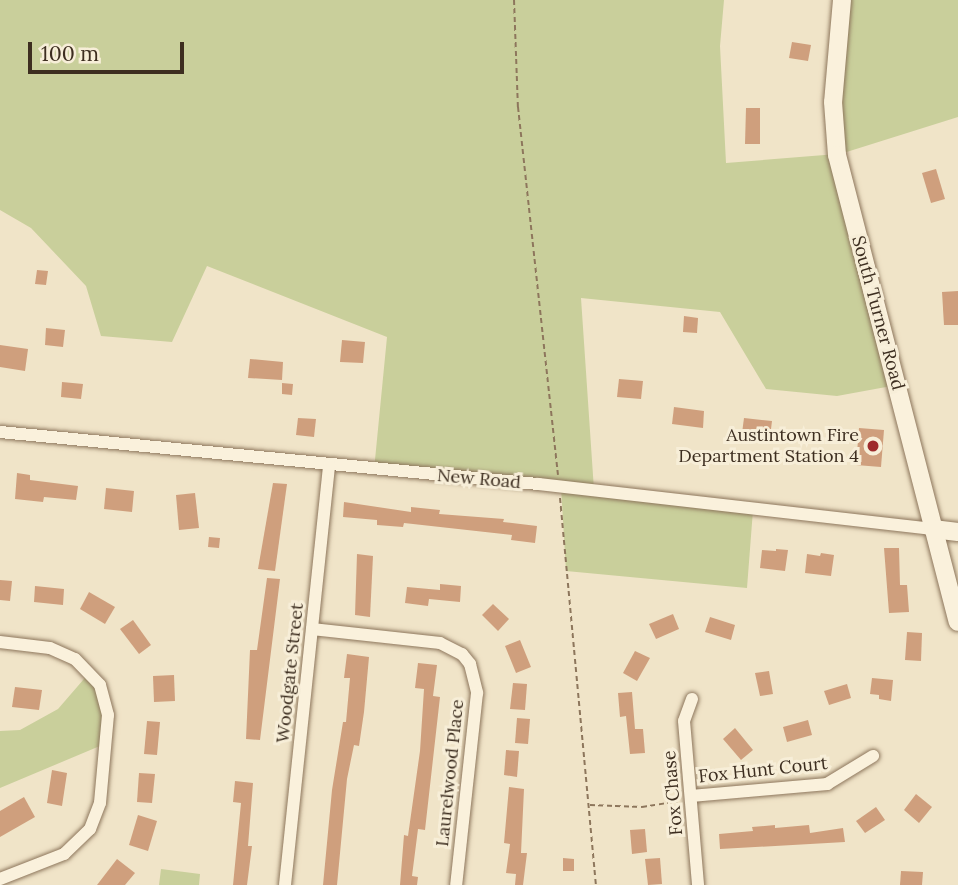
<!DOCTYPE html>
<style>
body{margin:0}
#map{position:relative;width:958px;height:885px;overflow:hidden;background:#f0e4c8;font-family:Lora,serif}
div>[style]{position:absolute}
.green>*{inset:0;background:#c9cf9b}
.building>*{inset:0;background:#cf9f7d}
.path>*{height:2px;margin-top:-1px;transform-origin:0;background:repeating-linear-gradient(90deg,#8d765c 0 5px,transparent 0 8.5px)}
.roads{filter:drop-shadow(0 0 2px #8d765c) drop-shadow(0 0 2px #8d765c)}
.street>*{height:12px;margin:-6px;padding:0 6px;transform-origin:6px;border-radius:6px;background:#faf1dc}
.secondary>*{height:18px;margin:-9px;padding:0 9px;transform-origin:9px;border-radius:9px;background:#faf1dc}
.dots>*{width:19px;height:19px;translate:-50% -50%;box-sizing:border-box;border:4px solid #f7eed8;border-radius:50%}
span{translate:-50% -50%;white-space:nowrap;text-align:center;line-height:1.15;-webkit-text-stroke:6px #f7eed8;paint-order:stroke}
.street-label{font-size:18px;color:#3d2e20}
.poi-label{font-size:18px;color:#3d2e20}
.right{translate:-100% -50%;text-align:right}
.scale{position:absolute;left:28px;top:42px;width:156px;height:32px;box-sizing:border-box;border:4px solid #3d2e20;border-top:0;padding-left:9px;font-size:21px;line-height:24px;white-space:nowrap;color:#3d2e20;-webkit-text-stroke:5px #f7eed8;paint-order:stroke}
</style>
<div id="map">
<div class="green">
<i style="clip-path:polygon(0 0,724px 0,720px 46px,726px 163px,837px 154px,842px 0,958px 0,958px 117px,837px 155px,897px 385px,837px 396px,766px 389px,720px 312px,581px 298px,594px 490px,753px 510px,747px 588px,566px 571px,561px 487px,374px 470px,387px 337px,207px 266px,172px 342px,101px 336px,86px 286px,31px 228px,0 210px)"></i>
<i style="clip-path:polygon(90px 672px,96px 679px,107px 743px,0 788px,0 731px,20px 730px,58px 709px)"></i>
<i style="clip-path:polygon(161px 869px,200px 874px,199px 885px,159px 885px)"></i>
</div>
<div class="building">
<i style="clip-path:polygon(792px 42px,811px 45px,808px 61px,789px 58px)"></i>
<i style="clip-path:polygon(746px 108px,760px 108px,760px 144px,745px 144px)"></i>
<i style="clip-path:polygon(936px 169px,945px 199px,931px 203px,922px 173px)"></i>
<i style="clip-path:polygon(37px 270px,48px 271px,46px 285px,35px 284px)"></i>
<i style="clip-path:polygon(958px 291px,958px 325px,944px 325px,942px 292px)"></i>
<i style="clip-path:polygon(684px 316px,698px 318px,697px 333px,683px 332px)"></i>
<i style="clip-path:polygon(46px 328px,65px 330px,63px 347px,45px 345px)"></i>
<i style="clip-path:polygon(342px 340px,365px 342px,363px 363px,340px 362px)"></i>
<i style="clip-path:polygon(0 345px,28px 349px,25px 371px,0 367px)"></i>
<i style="clip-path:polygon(250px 359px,283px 362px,282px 380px,248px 378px)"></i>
<i style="clip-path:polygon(619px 379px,643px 381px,641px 399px,617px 397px)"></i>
<i style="clip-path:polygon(62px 382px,83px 384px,81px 399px,61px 397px)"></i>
<i style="clip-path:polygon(282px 383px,293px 384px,292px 395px,282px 394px)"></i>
<i style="clip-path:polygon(674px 407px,704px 411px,703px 428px,672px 424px)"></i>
<i style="clip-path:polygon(298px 418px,316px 419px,314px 437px,296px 435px)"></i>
<i style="clip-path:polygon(744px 418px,772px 421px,770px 437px,742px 433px)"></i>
<i style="clip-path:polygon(859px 428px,884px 430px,881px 467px,856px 465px)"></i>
<i style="clip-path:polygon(17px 473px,30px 475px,30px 480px,78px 486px,76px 500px,44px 497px,43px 502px,15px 499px)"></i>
<i style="clip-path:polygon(273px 483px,287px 484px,275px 571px,258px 569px)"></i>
<i style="clip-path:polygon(106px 488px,134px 491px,132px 512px,104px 509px)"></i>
<i style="clip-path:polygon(195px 493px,199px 528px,179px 530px,176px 495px)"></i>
<i style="clip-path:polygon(344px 502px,411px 512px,411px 507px,440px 510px,439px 514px,504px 519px,503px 522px,537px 526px,535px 543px,511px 540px,512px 535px,404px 523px,403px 527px,377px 525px,377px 520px,343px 517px)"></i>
<i style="clip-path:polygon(209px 537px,220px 538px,219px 548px,208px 547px)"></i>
<i style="clip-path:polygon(884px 548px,899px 548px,900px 585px,907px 585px,909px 612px,889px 613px)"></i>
<i style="clip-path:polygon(776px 549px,788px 550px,785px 571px,760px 568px,762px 550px,776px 551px)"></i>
<i style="clip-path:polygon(821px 553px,834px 555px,831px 576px,805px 573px,807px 554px,820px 556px)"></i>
<i style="clip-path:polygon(357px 554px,373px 556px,370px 617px,355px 615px)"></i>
<i style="clip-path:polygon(267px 578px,280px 579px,260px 740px,246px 739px,250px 650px,257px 650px)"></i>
<i style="clip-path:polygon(0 580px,12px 581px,10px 601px,0 600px)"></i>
<i style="clip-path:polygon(440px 584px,461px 586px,460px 602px,429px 599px,428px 606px,405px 603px,407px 587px,440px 590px)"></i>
<i style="clip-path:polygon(35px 586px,64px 589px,63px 605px,34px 602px)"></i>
<i style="clip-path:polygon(89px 592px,115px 607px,105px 624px,80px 609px)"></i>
<i style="clip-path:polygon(493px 604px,509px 619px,498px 631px,482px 615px)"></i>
<i style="clip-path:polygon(673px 614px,679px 629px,656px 639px,649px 624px)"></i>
<i style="clip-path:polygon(710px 617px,735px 625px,731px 640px,705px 632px)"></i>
<i style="clip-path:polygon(133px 620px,151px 645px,139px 654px,120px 629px)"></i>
<i style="clip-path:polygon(907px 632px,922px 633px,921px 661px,905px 660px)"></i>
<i style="clip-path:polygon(520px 640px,531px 667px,516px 673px,505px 646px)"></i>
<i style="clip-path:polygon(635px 651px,650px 658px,637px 681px,623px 673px)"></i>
<i style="clip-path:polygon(347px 654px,369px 657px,364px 712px,359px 746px,354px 745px,347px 779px,337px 885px,323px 885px,332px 790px,343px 722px,346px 722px,350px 678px,344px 678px)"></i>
<i style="clip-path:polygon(418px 663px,437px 665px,433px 696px,440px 697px,425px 830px,418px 829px,412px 876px,418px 877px,417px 885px,400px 885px,404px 835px,408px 836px,420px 751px,424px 689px,415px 688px)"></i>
<i style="clip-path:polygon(769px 671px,773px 694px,760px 696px,755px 673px)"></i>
<i style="clip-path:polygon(174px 675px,175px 701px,154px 702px,153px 676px)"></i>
<i style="clip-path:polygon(872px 678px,893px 680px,891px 701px,879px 699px,879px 695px,870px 694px)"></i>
<i style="clip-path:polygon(513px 683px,527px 684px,525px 710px,510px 709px)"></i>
<i style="clip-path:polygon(847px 684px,851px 698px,829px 705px,824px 691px)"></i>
<i style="clip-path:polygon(15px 687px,42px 690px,39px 710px,12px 707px)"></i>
<i style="clip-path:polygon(632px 692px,635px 729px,643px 729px,645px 753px,630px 754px,626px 716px,620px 717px,618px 693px)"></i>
<i style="clip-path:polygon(517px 718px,530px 719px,528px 744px,515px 743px)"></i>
<i style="clip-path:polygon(808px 720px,812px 735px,787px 742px,783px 727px)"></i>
<i style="clip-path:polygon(147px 721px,160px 722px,157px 755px,144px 754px)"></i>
<i style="clip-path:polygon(735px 728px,753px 750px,741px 760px,723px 739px)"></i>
<i style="clip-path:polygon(506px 750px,519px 751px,517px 777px,504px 775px)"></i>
<i style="clip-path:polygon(52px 770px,67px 773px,62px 806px,47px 803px)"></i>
<i style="clip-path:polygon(139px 773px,155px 774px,152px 803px,137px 802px)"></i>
<i style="clip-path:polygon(235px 781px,253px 783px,248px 846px,252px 846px,247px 885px,233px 885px,241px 803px,233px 802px)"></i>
<i style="clip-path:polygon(509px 787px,524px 789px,521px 853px,527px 853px,523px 885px,515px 885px,516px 874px,506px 873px,510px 844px,504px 843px)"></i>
<i style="clip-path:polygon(916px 794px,932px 807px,919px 823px,904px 810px)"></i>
<i style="clip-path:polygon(24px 797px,35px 817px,0 837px,0 811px)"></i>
<i style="clip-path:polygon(876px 807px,885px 820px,865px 833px,856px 821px)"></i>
<i style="clip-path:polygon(138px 815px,157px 821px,148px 851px,129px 845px)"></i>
<i style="clip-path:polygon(775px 825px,775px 828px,809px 825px,810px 833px,843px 828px,845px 842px,720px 849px,719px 834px,753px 831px,752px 827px)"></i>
<i style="clip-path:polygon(645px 829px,647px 852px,632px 854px,630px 830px)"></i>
<i style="clip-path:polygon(563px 858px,574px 859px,574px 871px,563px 871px)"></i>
<i style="clip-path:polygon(660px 858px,662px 884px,648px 885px,645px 859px)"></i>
<i style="clip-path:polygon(117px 859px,135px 873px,125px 885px,97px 885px)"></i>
<i style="clip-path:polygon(901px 871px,923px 872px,922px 885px,900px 885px)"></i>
</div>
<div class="path">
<i style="left:514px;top:0;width:107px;rotate:87.9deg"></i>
<i style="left:518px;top:107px;width:370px;rotate:83.8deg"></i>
<i style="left:560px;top:498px;width:389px;rotate:84.7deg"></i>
<i style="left:590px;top:805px;width:52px;rotate:2.2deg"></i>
<i style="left:642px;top:807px;width:36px;rotate:-9deg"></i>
</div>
<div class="roads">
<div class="street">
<i style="left:0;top:432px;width:541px;rotate:5.52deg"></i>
<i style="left:538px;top:484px;width:398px;rotate:6.5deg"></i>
<i style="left:312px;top:629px;width:129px;rotate:6.2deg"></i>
<i style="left:440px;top:643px;width:25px;rotate:27deg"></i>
<i style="left:462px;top:654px;width:13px;rotate:51deg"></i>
<i style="left:470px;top:664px;width:30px;rotate:76deg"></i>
<i style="left:477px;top:693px;width:193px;rotate:96.2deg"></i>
<i style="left:0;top:642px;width:50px;rotate:6.8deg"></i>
<i style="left:50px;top:648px;width:27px;rotate:24deg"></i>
<i style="left:75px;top:659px;width:36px;rotate:46deg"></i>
<i style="left:100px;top:685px;width:31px;rotate:75deg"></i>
<i style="left:108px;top:715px;width:88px;rotate:95.2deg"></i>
<i style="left:100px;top:803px;width:28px;rotate:111deg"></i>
<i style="left:90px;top:829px;width:36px;rotate:136deg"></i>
<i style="left:64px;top:854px;width:69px;rotate:158.7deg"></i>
<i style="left:692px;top:699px;width:23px;rotate:110deg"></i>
<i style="left:684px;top:721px;width:165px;rotate:85.1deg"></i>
<i style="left:691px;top:796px;width:137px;rotate:-5deg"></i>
<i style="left:827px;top:784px;width:54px;rotate:-31.3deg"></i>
<i style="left:285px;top:885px;width:422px;rotate:-84deg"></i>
</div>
<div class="secondary">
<i style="left:842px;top:0;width:102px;rotate:95deg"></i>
<i style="left:833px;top:102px;width:53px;rotate:85.7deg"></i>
<i style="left:837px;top:155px;width:482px;rotate:75.5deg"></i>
<i style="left:933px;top:529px;width:25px;rotate:7deg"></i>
</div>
</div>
<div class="dots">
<i style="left:873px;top:446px;background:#9e2a2b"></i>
</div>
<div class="street-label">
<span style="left:878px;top:313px;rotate:75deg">South Turner Road</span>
<span style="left:479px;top:479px;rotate:5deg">New Road</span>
<span style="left:290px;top:673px;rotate:-84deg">Woodgate Street</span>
<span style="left:763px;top:770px;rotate:-6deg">Fox Hunt Court</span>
<span style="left:450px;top:773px;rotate:-84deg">Laurelwood Place</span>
<span style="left:673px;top:793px;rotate:-95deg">Fox Chase</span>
</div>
<div class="poi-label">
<span class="right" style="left:859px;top:446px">Austintown Fire<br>Department Station 4</span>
</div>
<div class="scale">100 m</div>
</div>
